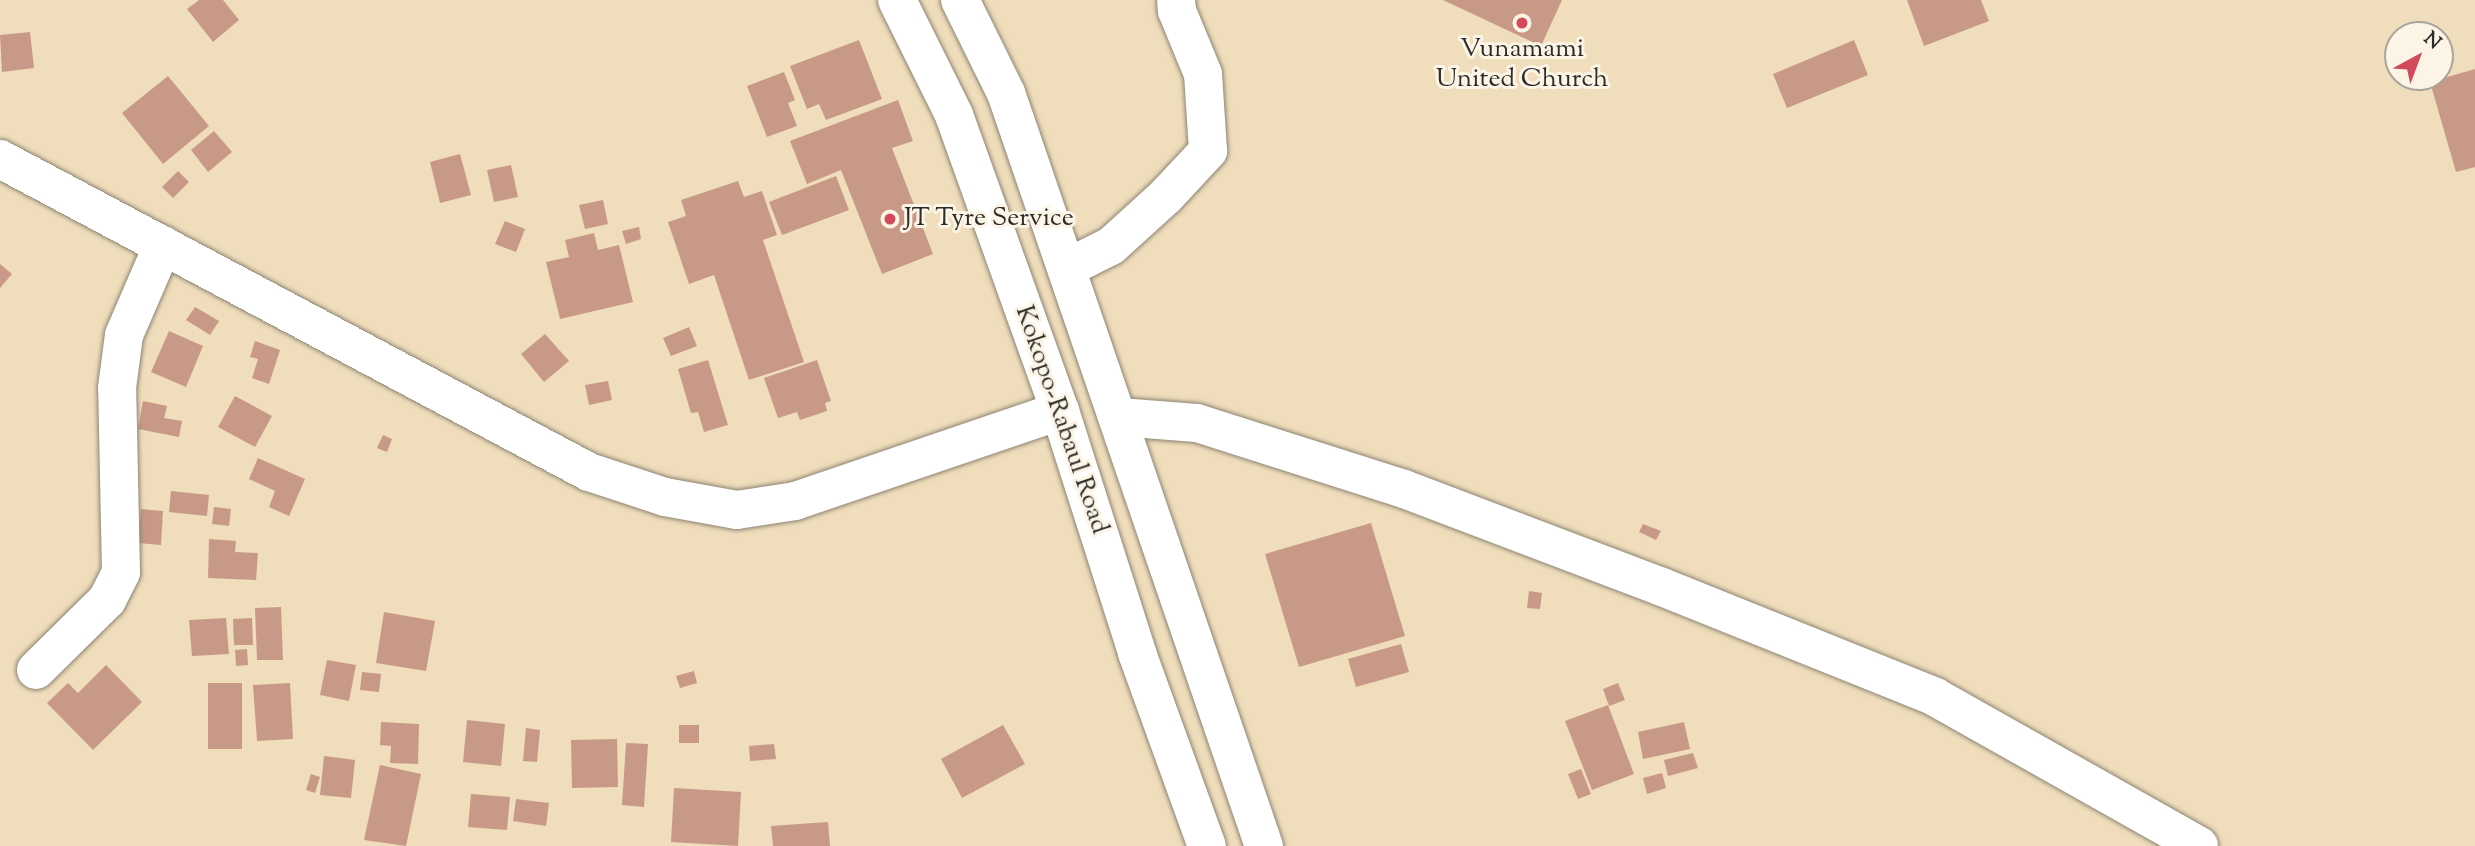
<!DOCTYPE html>
<style>
body{margin:0}
#map{position:relative;width:2475px;height:846px;overflow:hidden;background:#efddbb;font-family:"Sorts Mill Goudy",serif}
div>[style]{position:absolute}
.building>*{inset:0;background:#c89987}
.roads{filter:drop-shadow(0 0 2px #8d8473) drop-shadow(0 0 2px #8d8473)}
.minor>*{height:38px;margin:-19px;padding:0 19px;transform-origin:19px;border-radius:19px;background:#fff}
.tertiary>*{height:38px;margin:-19px;padding:0 19px;transform-origin:19px;border-radius:19px;background:#fff}
.primary>*{height:38px;margin:-19px;padding:0 19px;transform-origin:19px;border-radius:19px;background:#fff}
.dots>*{width:19px;height:19px;translate:-50% -50%;box-sizing:border-box;border:4px solid #fcf5e5;border-radius:50%}
span{translate:-50% -50%;white-space:nowrap;text-align:center;line-height:1.15;-webkit-text-stroke:6px #fcf5e5;paint-order:stroke}
.poi-label{font-size:26px;color:#2b2b2b}
.left{translate:0 -50%;text-align:left}
.street-label{font-size:26px;color:#2b2b2b}
.north{position:absolute;left:2384px;top:21px;width:70px;height:70px;box-sizing:border-box;background:#fcf5e5;border:2px solid #a8a49b;border-radius:50%;rotate:41deg;font-size:19px;font-weight:700;line-height:28px;text-align:center;color:#2b2b2b}
.north::after{content:'';display:block;margin:auto;width:24px;height:32px;background:#d1495b;clip-path:polygon(50% 0,100% 100%,50% 72%,0 100%)}
</style>
<div id="map">
<div class="building">
<i style="clip-path:polygon(199px 0,223px 0,239px 20px,213px 42px,187px 9px)"></i>
<i style="clip-path:polygon(1443px 0,1562px 0,1541px 46px)"></i>
<i style="clip-path:polygon(1907px 0,1981px 0,1989px 21px,1924px 46px)"></i>
<i style="clip-path:polygon(30px 32px,34px 68px,2px 72px,0 35px)"></i>
<i style="clip-path:polygon(859px 40px,882px 99px,826px 120px,819px 104px,807px 109px,790px 66px)"></i>
<i style="clip-path:polygon(1854px 40px,1868px 75px,1787px 108px,1773px 74px)"></i>
<i style="clip-path:polygon(2475px 69px,2475px 167px,2456px 172px,2430px 82px)"></i>
<i style="clip-path:polygon(784px 72px,795px 100px,788px 103px,797px 126px,767px 137px,747px 86px)"></i>
<i style="clip-path:polygon(168px 76px,209px 126px,163px 164px,122px 113px)"></i>
<i style="clip-path:polygon(898px 100px,913px 141px,892px 148px,933px 254px,882px 274px,841px 170px,807px 184px,790px 141px)"></i>
<i style="clip-path:polygon(214px 131px,232px 152px,208px 172px,191px 150px)"></i>
<i style="clip-path:polygon(460px 154px,471px 195px,440px 203px,430px 162px)"></i>
<i style="clip-path:polygon(511px 165px,518px 197px,494px 202px,487px 170px)"></i>
<i style="clip-path:polygon(178px 171px,189px 182px,173px 198px,162px 187px)"></i>
<i style="clip-path:polygon(836px 176px,849px 210px,782px 235px,769px 202px)"></i>
<i style="clip-path:polygon(738px 181px,744px 197px,762px 191px,777px 235px,763px 240px,804px 362px,749px 380px,714px 275px,689px 284px,668px 222px,686px 216px,681px 200px)"></i>
<i style="clip-path:polygon(603px 200px,608px 224px,585px 229px,579px 205px)"></i>
<i style="clip-path:polygon(505px 221px,525px 229px,516px 252px,495px 244px)"></i>
<i style="clip-path:polygon(639px 227px,641px 239px,626px 244px,622px 231px)"></i>
<i style="clip-path:polygon(594px 233px,598px 250px,619px 245px,633px 302px,560px 319px,546px 262px,569px 257px,565px 240px)"></i>
<i style="clip-path:polygon(0 264px,12px 274px,0 288px)"></i>
<i style="clip-path:polygon(195px 307px,219px 321px,210px 335px,186px 320px)"></i>
<i style="clip-path:polygon(689px 327px,697px 346px,671px 356px,663px 338px)"></i>
<i style="clip-path:polygon(169px 331px,203px 346px,186px 387px,151px 372px)"></i>
<i style="clip-path:polygon(545px 334px,569px 361px,544px 382px,521px 354px)"></i>
<i style="clip-path:polygon(255px 341px,280px 350px,269px 384px,252px 378px,258px 359px,250px 357px)"></i>
<i style="clip-path:polygon(708px 360px,728px 425px,704px 432px,698px 412px,691px 413px,678px 369px)"></i>
<i style="clip-path:polygon(817px 360px,831px 401px,825px 403px,827px 411px,800px 420px,797px 412px,778px 418px,764px 378px)"></i>
<i style="clip-path:polygon(608px 381px,612px 400px,589px 405px,585px 385px)"></i>
<i style="clip-path:polygon(235px 396px,272px 416px,255px 447px,218px 427px)"></i>
<i style="clip-path:polygon(143px 401px,167px 406px,164px 418px,182px 421px,179px 437px,138px 429px)"></i>
<i style="clip-path:polygon(383px 435px,392px 439px,387px 452px,377px 448px)"></i>
<i style="clip-path:polygon(258px 458px,305px 479px,289px 516px,269px 507px,275px 491px,249px 479px)"></i>
<i style="clip-path:polygon(171px 491px,209px 495px,207px 516px,169px 512px)"></i>
<i style="clip-path:polygon(214px 507px,231px 509px,229px 526px,212px 524px)"></i>
<i style="clip-path:polygon(141px 509px,163px 511px,161px 545px,138px 543px)"></i>
<i style="clip-path:polygon(1371px 523px,1405px 636px,1299px 667px,1265px 554px)"></i>
<i style="clip-path:polygon(1643px 524px,1661px 531px,1656px 540px,1639px 532px)"></i>
<i style="clip-path:polygon(209px 539px,236px 541px,235px 552px,258px 553px,256px 580px,208px 578px)"></i>
<i style="clip-path:polygon(1529px 591px,1542px 593px,1540px 609px,1527px 608px)"></i>
<i style="clip-path:polygon(281px 607px,283px 660px,257px 660px,255px 608px)"></i>
<i style="clip-path:polygon(384px 612px,435px 621px,426px 671px,376px 663px)"></i>
<i style="clip-path:polygon(226px 618px,229px 654px,192px 656px,189px 620px)"></i>
<i style="clip-path:polygon(252px 618px,253px 645px,234px 645px,233px 619px)"></i>
<i style="clip-path:polygon(1401px 644px,1409px 672px,1356px 687px,1348px 659px)"></i>
<i style="clip-path:polygon(247px 649px,248px 665px,236px 666px,235px 650px)"></i>
<i style="clip-path:polygon(327px 660px,356px 665px,349px 701px,320px 695px)"></i>
<i style="clip-path:polygon(106px 665px,142px 702px,93px 750px,47px 703px,68px 683px,78px 693px)"></i>
<i style="clip-path:polygon(694px 671px,697px 683px,680px 688px,676px 676px)"></i>
<i style="clip-path:polygon(362px 672px,381px 674px,379px 692px,360px 690px)"></i>
<i style="clip-path:polygon(208px 683px,242px 683px,242px 749px,208px 749px)"></i>
<i style="clip-path:polygon(290px 683px,293px 739px,257px 741px,253px 685px)"></i>
<i style="clip-path:polygon(1618px 683px,1625px 700px,1609px 706px,1603px 689px)"></i>
<i style="clip-path:polygon(1608px 705px,1634px 774px,1592px 790px,1565px 721px)"></i>
<i style="clip-path:polygon(467px 720px,505px 724px,501px 766px,463px 762px)"></i>
<i style="clip-path:polygon(381px 722px,419px 724px,418px 764px,390px 763px,391px 746px,380px 745px)"></i>
<i style="clip-path:polygon(1684px 722px,1690px 749px,1643px 759px,1638px 732px)"></i>
<i style="clip-path:polygon(679px 725px,699px 725px,699px 743px,679px 743px)"></i>
<i style="clip-path:polygon(1003px 725px,1025px 764px,962px 798px,941px 759px)"></i>
<i style="clip-path:polygon(526px 728px,540px 730px,537px 762px,523px 761px)"></i>
<i style="clip-path:polygon(617px 739px,618px 787px,572px 788px,571px 740px)"></i>
<i style="clip-path:polygon(626px 743px,648px 744px,644px 807px,622px 805px)"></i>
<i style="clip-path:polygon(774px 744px,776px 759px,750px 761px,749px 746px)"></i>
<i style="clip-path:polygon(1693px 753px,1698px 768px,1668px 776px,1664px 760px)"></i>
<i style="clip-path:polygon(324px 756px,355px 760px,351px 798px,320px 795px)"></i>
<i style="clip-path:polygon(380px 765px,421px 774px,406px 846px,364px 840px)"></i>
<i style="clip-path:polygon(1581px 769px,1591px 794px,1578px 799px,1568px 774px)"></i>
<i style="clip-path:polygon(1662px 773px,1666px 788px,1647px 794px,1643px 778px)"></i>
<i style="clip-path:polygon(311px 774px,320px 777px,315px 793px,306px 790px)"></i>
<i style="clip-path:polygon(674px 788px,741px 792px,738px 846px,671px 842px)"></i>
<i style="clip-path:polygon(471px 794px,510px 797px,507px 830px,468px 827px)"></i>
<i style="clip-path:polygon(516px 799px,549px 803px,546px 826px,513px 821px)"></i>
<i style="clip-path:polygon(828px 822px,830px 846px,773px 846px,771px 826px)"></i>
</div>
<div class="roads">
<div class="minor">
<i style="left:1067px;top:268px;width:49px;rotate:-26.6deg"></i>
<i style="left:1111px;top:246px;width:74px;rotate:-42.3deg"></i>
<i style="left:1166px;top:196px;width:62px;rotate:-47deg"></i>
<i style="left:1208px;top:151px;width:77px;rotate:-93.7deg"></i>
<i style="left:1203px;top:74px;width:68px;rotate:-112.4deg"></i>
<i style="left:1177px;top:11px;width:11px;rotate:-95deg"></i>
<i style="left:1119px;top:417px;width:78px;rotate:4.4deg"></i>
<i style="left:1197px;top:423px;width:217px;rotate:17.7deg"></i>
<i style="left:1404px;top:489px;width:276px;rotate:20.8deg"></i>
<i style="left:1662px;top:587px;width:294px;rotate:21.9deg"></i>
<i style="left:1935px;top:697px;width:303px;rotate:29.4deg"></i>
<i style="left:36px;top:670px;width:100px;rotate:-44.6deg"></i>
<i style="left:107px;top:600px;width:31px;rotate:-63deg"></i>
<i style="left:121px;top:572px;width:184px;rotate:-91.2deg"></i>
<i style="left:117px;top:388px;width:53px;rotate:-82.5deg"></i>
<i style="left:124px;top:335px;width:98px;rotate:-66.6deg"></i>
</div>
<div class="tertiary">
<i style="left:0;top:159px;width:667px;rotate:27.99deg"></i>
<i style="left:589px;top:472px;width:80px;rotate:18.2deg"></i>
<i style="left:665px;top:497px;width:73px;rotate:10.2deg"></i>
<i style="left:737px;top:510px;width:59px;rotate:-8.8deg"></i>
<i style="left:795px;top:501px;width:280px;rotate:-18.8deg"></i>
</div>
<div class="primary">
<i style="left:897px;top:0;width:128px;rotate:63.6deg"></i>
<i style="left:954px;top:115px;width:314px;rotate:70.3deg"></i>
<i style="left:1060px;top:411px;width:254px;rotate:72.3deg"></i>
<i style="left:1137px;top:653px;width:205px;rotate:70.1deg"></i>
<i style="left:960px;top:0;width:104px;rotate:63.7deg"></i>
<i style="left:1006px;top:93px;width:796px;rotate:71.09deg"></i>
</div>
</div>
<div class="dots">
<i style="left:1522px;top:23px;background:#d1495b"></i>
<i style="left:890px;top:219px;background:#d1495b"></i>
</div>
<div class="poi-label">
<span style="left:1522px;top:65px">Vunamami<br>United Church</span>
<span class="left" style="left:904px;top:219px">JT Tyre Service</span>
</div>
<div class="street-label">
<span style="left:1061px;top:420px;rotate:71deg">Kokopo-Rabaul Road</span>
</div>
<div class="north">N</div>
</div>
